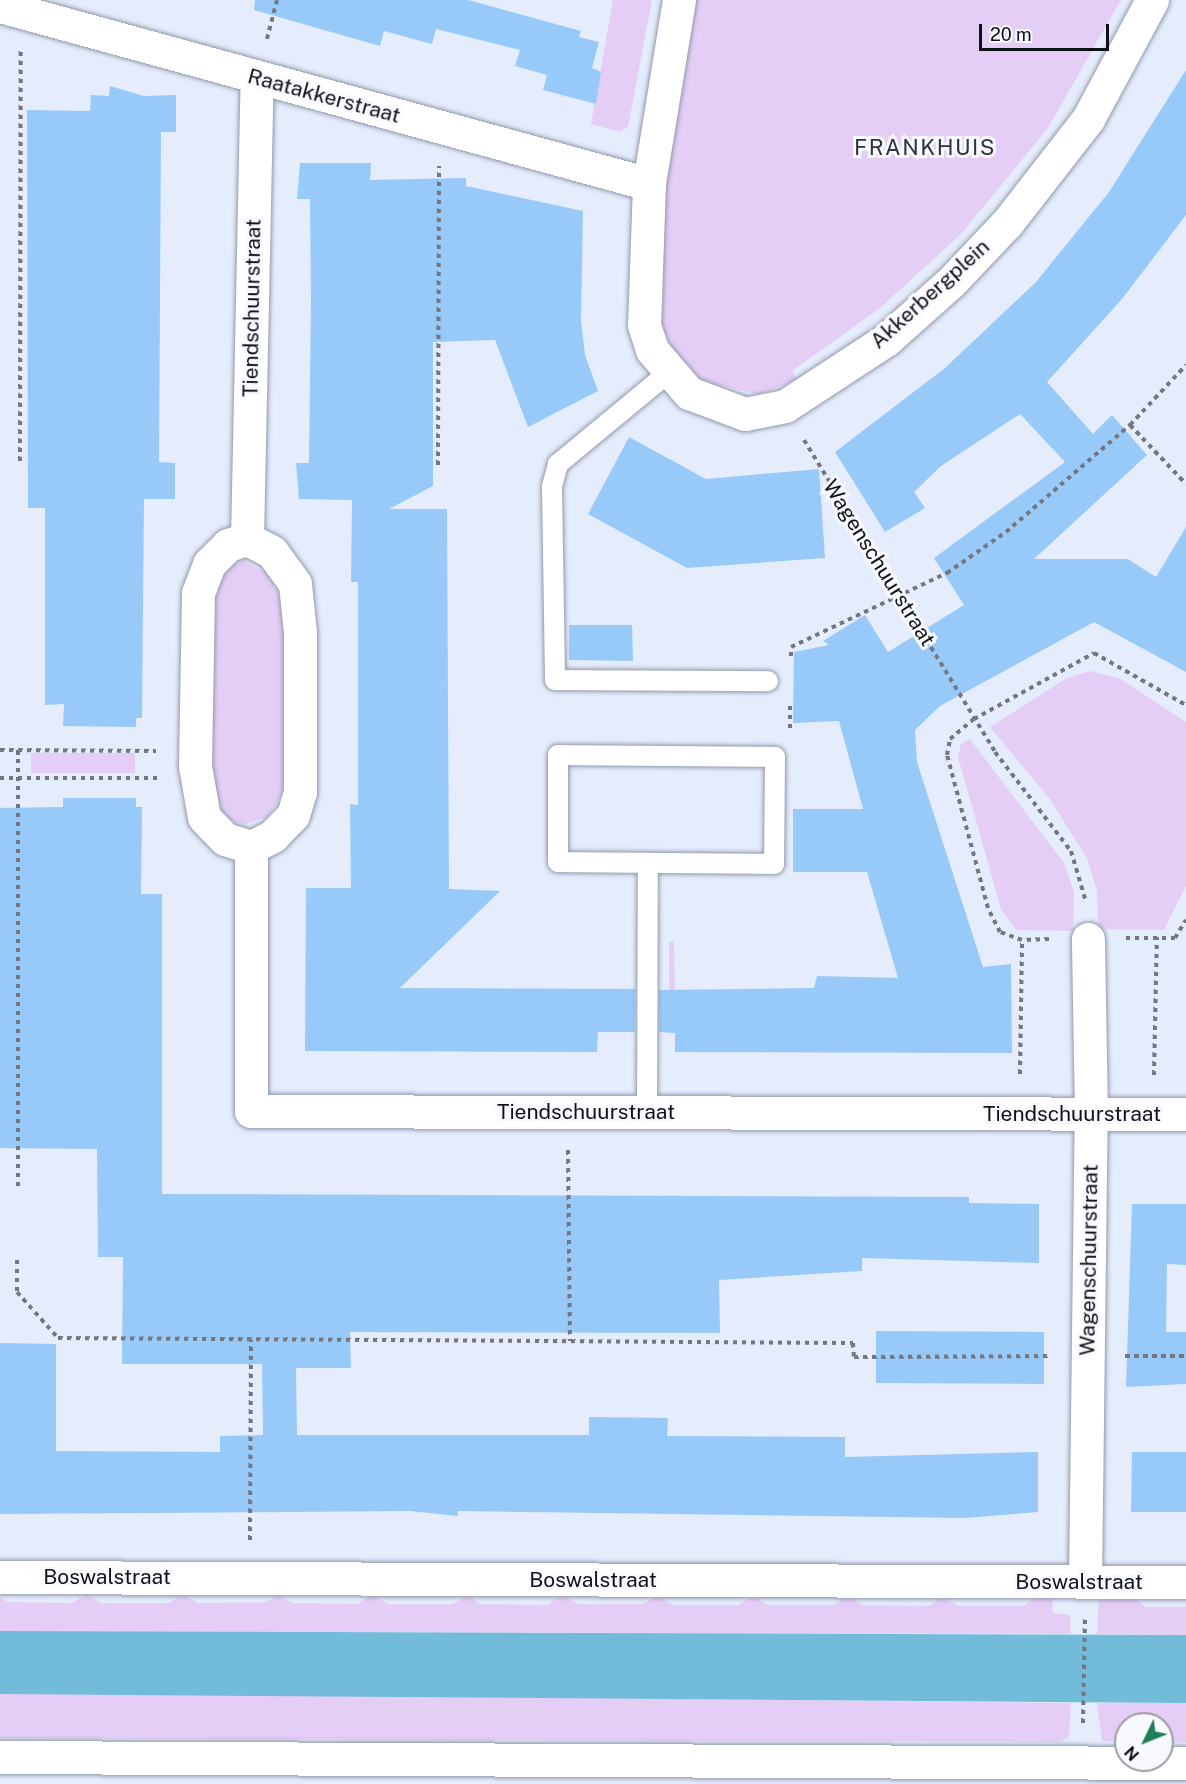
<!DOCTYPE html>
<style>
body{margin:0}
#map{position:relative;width:1186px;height:1784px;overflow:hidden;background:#e5ecfc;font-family:"Public Sans",sans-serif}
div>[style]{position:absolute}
.green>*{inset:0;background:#e5cef6}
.water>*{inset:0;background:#72bcd9}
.building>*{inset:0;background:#98caf9}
.path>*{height:4px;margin-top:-2px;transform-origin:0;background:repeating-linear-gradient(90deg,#727782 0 4.5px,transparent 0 9px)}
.roads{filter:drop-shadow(0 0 2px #9299ac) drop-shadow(0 0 2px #9299ac)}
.service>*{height:20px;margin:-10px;padding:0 10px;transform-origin:10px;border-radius:10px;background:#fff}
.minor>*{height:33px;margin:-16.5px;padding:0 16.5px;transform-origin:16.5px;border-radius:16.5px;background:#fff}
span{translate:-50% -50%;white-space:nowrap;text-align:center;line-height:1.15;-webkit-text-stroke:6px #f8f9fd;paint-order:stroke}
.street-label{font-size:21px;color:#0f1118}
.neighbourhood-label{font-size:22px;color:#2d3241;letter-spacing:1.5px}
.north{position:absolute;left:1114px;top:1712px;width:60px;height:60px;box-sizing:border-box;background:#f8f9fd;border:2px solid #9b9ca1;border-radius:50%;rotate:227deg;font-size:16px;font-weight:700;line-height:24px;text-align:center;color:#0f1118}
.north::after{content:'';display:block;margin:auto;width:21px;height:27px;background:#1e7f57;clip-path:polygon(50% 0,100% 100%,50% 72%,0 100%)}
.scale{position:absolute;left:979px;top:24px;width:130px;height:27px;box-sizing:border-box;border:3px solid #0f1118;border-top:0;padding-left:8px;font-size:18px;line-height:21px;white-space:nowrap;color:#0f1118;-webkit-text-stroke:4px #f8f9fd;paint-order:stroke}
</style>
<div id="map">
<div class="green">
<i style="clip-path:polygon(613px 0,652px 0,628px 127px,620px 132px,591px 124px)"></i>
<i style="clip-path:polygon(696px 0,1121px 0,1048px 128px,961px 234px,880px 308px,792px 371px,798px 380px,758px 394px,699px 381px,671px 347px,657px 309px,667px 154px)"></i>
<i style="clip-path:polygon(243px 561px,268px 574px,284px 605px,283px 792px,268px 816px,244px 825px,225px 818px,211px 792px,211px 596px,224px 570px)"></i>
<i style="clip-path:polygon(1090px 671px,1119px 678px,1186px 722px,1186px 886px,1164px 930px,1098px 929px,1097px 891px,1087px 858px,1049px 798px,990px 727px,1067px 678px)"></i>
<i style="clip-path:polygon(970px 739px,1064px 863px,1074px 892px,1073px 931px,1016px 930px,1001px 909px,958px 757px,961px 744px)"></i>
<i style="clip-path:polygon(31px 753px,135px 753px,135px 773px,31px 773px)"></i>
<i style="clip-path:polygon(674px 941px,675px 987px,675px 1011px,669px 1011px,669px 942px)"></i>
<i style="clip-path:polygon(1052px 1593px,1053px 1613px,1070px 1615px,1071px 1634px,0 1631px,0 1597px,7px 1602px,72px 1603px,87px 1594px,101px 1603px,169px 1603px,182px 1594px,198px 1603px,266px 1602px,278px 1595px,292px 1603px,358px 1604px,373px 1595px,388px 1604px,453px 1604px,468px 1595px,480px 1604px,548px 1605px,561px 1595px,578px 1604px,643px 1604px,658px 1596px,673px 1605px,739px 1605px,753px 1596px,768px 1605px,834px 1605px,848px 1597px,863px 1605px,929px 1606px,943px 1597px,958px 1606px,1024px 1606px,1038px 1595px)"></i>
<i style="clip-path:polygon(1132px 1595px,1145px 1607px,1186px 1607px,1186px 1635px,1097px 1634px,1099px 1597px)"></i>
<i style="clip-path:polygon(0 1694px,94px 1693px,1071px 1703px,1069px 1736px,1061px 1742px,0 1738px)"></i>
<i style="clip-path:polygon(1097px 1703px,1186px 1703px,1186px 1742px,1162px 1742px,1162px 1724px,1126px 1724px,1126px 1742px,1102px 1741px)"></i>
</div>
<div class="water">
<i style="clip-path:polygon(0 1631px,1186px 1635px,1186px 1703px,0 1694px)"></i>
</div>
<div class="building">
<i style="clip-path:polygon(255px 0,468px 0,581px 31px,579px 37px,599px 42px,592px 68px,601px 72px,596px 104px,543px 90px,547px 75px,515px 66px,520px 50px,436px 29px,432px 44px,384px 31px,380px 46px,254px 10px)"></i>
<i style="clip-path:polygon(1186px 70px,1186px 215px,1122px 299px,1047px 382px,1093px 434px,1112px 415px,1147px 455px,1034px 559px,1128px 559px,1156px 577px,1186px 527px,1186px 672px,1094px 622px,940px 706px,915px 730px,917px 762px,983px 967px,1011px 964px,1012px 1053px,675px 1052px,675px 1033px,659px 1032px,659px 990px,814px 988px,817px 976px,898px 978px,867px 872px,793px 872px,793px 809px,863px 809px,839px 721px,793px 723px,794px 652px,829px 645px,823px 641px,865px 615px,888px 652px,964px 605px,934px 558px,1065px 462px,1020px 414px,941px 466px,914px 492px,925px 508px,885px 532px,835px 452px,945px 368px,1036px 282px,1109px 192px)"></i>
<i style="clip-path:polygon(110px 86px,144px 96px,176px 95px,176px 132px,161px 132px,159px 462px,175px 463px,175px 499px,144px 499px,142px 718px,136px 718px,136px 727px,63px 726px,64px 704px,45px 705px,45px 508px,28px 508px,27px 110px,90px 111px,91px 95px,109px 96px)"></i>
<i style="clip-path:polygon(300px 163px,371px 163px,370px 180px,466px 178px,466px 186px,583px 211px,581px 320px,585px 355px,598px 391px,528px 427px,495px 340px,433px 342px,433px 486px,389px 509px,447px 509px,449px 889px,500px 891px,400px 988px,635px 989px,635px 1032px,598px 1032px,597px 1052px,305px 1051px,306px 888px,351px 888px,350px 804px,358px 805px,358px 582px,351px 582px,352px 500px,299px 499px,296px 463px,309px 463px,311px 298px,310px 199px,297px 199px)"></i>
<i style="clip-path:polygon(629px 437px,706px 479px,819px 469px,825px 558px,687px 568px,588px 514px)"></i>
<i style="clip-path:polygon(569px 625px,632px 625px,633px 661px,569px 660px)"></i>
<i style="clip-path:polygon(63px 798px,136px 798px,136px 807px,142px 807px,141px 894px,162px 894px,162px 1194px,969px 1197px,969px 1203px,1039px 1204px,1039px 1263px,862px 1258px,862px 1271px,719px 1280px,720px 1333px,350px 1332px,351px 1368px,296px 1368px,297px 1435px,589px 1435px,589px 1417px,668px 1418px,667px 1436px,845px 1437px,845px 1457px,1038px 1452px,1038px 1512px,966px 1518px,458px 1511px,458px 1516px,410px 1511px,0 1514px,0 1343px,56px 1344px,56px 1451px,220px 1452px,220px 1436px,263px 1435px,262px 1364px,122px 1364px,123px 1257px,98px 1257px,97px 1149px,0 1148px,0 808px,63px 807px)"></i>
<i style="clip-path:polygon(1132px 1204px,1186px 1204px,1186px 1265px,1167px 1264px,1166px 1332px,1186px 1332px,1186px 1384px,1126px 1387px)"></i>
<i style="clip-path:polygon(876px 1331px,1044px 1332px,1044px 1384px,876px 1383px)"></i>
<i style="clip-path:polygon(1132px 1452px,1186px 1452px,1186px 1512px,1131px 1512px)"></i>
</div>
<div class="path">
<i style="left:267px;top:39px;width:40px;rotate:-75.6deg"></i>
<i style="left:1130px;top:425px;width:81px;rotate:46.5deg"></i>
<i style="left:804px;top:440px;width:366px;rotate:58.5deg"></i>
<i style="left:995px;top:752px;width:125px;rotate:52.5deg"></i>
<i style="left:1071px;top:851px;width:53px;rotate:73.6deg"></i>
<i style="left:20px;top:461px;width:410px;rotate:-89.9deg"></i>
<i style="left:438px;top:465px;width:299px;rotate:-89.8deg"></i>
<i style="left:791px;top:656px;width:9px;rotate:-90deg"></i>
<i style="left:791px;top:647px;width:173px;rotate:-25.4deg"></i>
<i style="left:947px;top:573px;width:72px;rotate:-34.8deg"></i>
<i style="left:1006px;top:532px;width:164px;rotate:-40.8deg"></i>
<i style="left:1130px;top:425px;width:82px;rotate:-47deg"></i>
<i style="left:790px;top:728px;width:22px;rotate:-90deg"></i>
<i style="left:0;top:750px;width:156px;rotate:0.4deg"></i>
<i style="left:18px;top:750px;width:438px;rotate:90deg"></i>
<i style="left:0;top:778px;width:158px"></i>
<i style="left:1126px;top:938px;width:49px"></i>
<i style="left:1175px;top:938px;width:21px;rotate:-59deg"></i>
<i style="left:1049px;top:939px;width:27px;rotate:178deg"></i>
<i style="left:1022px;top:940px;width:23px;rotate:-160deg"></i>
<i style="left:1000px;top:932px;width:27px;rotate:-117deg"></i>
<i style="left:988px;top:908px;width:158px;rotate:-105deg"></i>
<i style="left:947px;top:755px;width:16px;rotate:-79deg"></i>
<i style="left:950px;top:739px;width:31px;rotate:-40deg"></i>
<i style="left:974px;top:719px;width:137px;rotate:-28.8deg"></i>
<i style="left:1094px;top:653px;width:106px;rotate:29.5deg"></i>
<i style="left:1020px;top:1074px;width:134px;rotate:-89.1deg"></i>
<i style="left:1154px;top:1075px;width:138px;rotate:-88.8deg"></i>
<i style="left:568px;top:1150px;width:191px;rotate:89.4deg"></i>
<i style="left:17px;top:1260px;width:32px;rotate:90deg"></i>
<i style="left:17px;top:1292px;width:62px;rotate:48.3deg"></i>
<i style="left:58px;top:1338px;width:795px;rotate:0.36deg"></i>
<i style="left:853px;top:1343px;width:14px;rotate:86deg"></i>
<i style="left:854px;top:1357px;width:195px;rotate:-0.3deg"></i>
<i style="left:1125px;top:1356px;width:61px"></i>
<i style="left:250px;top:1540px;width:200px;rotate:-89.7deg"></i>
<i style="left:1083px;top:1723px;width:104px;rotate:-88.9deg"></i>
</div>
<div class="roads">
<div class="service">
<i style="left:668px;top:373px;width:143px;rotate:140.4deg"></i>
<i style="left:558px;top:464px;width:24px;rotate:105deg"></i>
<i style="left:552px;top:487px;width:193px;rotate:89.1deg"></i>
<i style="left:555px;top:680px;width:213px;rotate:0.3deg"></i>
<i style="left:558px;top:755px;width:217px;rotate:0.5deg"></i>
<i style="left:775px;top:757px;width:107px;rotate:90.5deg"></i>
<i style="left:774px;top:864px;width:216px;rotate:-179.5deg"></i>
<i style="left:558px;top:862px;width:107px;rotate:-90deg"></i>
<i style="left:647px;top:1113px;width:250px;rotate:-89.8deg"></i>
</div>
<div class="minor">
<i style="left:679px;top:0;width:186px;rotate:99.3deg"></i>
<i style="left:649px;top:184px;width:141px;rotate:92deg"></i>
<i style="left:644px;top:325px;width:26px;rotate:72deg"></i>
<i style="left:652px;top:350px;width:57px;rotate:49.3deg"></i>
<i style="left:689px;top:393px;width:60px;rotate:20.6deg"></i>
<i style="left:745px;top:414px;width:41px;rotate:-11.3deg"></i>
<i style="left:785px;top:406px;width:121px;rotate:-33.2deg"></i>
<i style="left:886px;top:340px;width:89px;rotate:-41.8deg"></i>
<i style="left:952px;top:281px;width:80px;rotate:-46.5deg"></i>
<i style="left:1007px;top:223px;width:132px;rotate:-52.1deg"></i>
<i style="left:1088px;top:119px;width:135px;rotate:-61.7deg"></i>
<i style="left:0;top:6px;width:673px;rotate:15.34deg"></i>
<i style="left:247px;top:539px;width:28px;rotate:27deg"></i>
<i style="left:272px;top:552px;width:39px;rotate:54deg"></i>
<i style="left:295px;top:584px;width:48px;rotate:84.1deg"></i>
<i style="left:300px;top:632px;width:160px;rotate:90deg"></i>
<i style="left:300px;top:792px;width:24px;rotate:107deg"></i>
<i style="left:293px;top:815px;width:29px;rotate:134deg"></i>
<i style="left:273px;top:836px;width:25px;rotate:153deg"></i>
<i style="left:251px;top:847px;width:27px;rotate:-163deg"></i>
<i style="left:225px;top:839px;width:30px;rotate:-134deg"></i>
<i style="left:204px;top:817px;width:52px;rotate:-100deg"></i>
<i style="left:195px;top:766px;width:173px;rotate:-89deg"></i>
<i style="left:198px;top:593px;width:31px;rotate:-69deg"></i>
<i style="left:209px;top:564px;width:27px;rotate:-45deg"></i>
<i style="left:228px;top:545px;width:20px;rotate:-18deg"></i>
<i style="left:247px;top:539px;width:461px;rotate:-88.8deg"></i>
<i style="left:251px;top:847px;width:264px;rotate:90deg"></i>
<i style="left:251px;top:1111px;width:935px;rotate:0.18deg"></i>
<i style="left:0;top:1577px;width:1186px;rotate:0.24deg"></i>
<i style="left:1085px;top:1582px;width:467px;rotate:-89.3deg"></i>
<i style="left:1091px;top:1115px;width:176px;rotate:-91deg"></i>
<i style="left:0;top:1757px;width:1186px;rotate:0.29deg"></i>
</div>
</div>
<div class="street-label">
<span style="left:324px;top:96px;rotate:15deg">Raatakkerstraat</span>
<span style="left:930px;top:294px;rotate:-42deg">Akkerbergplein</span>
<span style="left:252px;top:308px;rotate:-89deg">Tiendschuurstraat</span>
<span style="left:879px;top:563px;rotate:58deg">Wagenschuurstraat</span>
<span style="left:586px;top:1112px">Tiendschuurstraat</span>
<span style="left:1072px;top:1114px">Tiendschuurstraat</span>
<span style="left:1089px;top:1260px;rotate:-89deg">Wagenschuurstraat</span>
<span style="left:107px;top:1577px">Boswalstraat</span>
<span style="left:593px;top:1580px">Boswalstraat</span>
<span style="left:1079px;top:1582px">Boswalstraat</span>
</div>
<div class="neighbourhood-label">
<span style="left:925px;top:148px">FRANKHUIS</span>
</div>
<div class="north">N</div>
<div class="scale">20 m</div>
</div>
